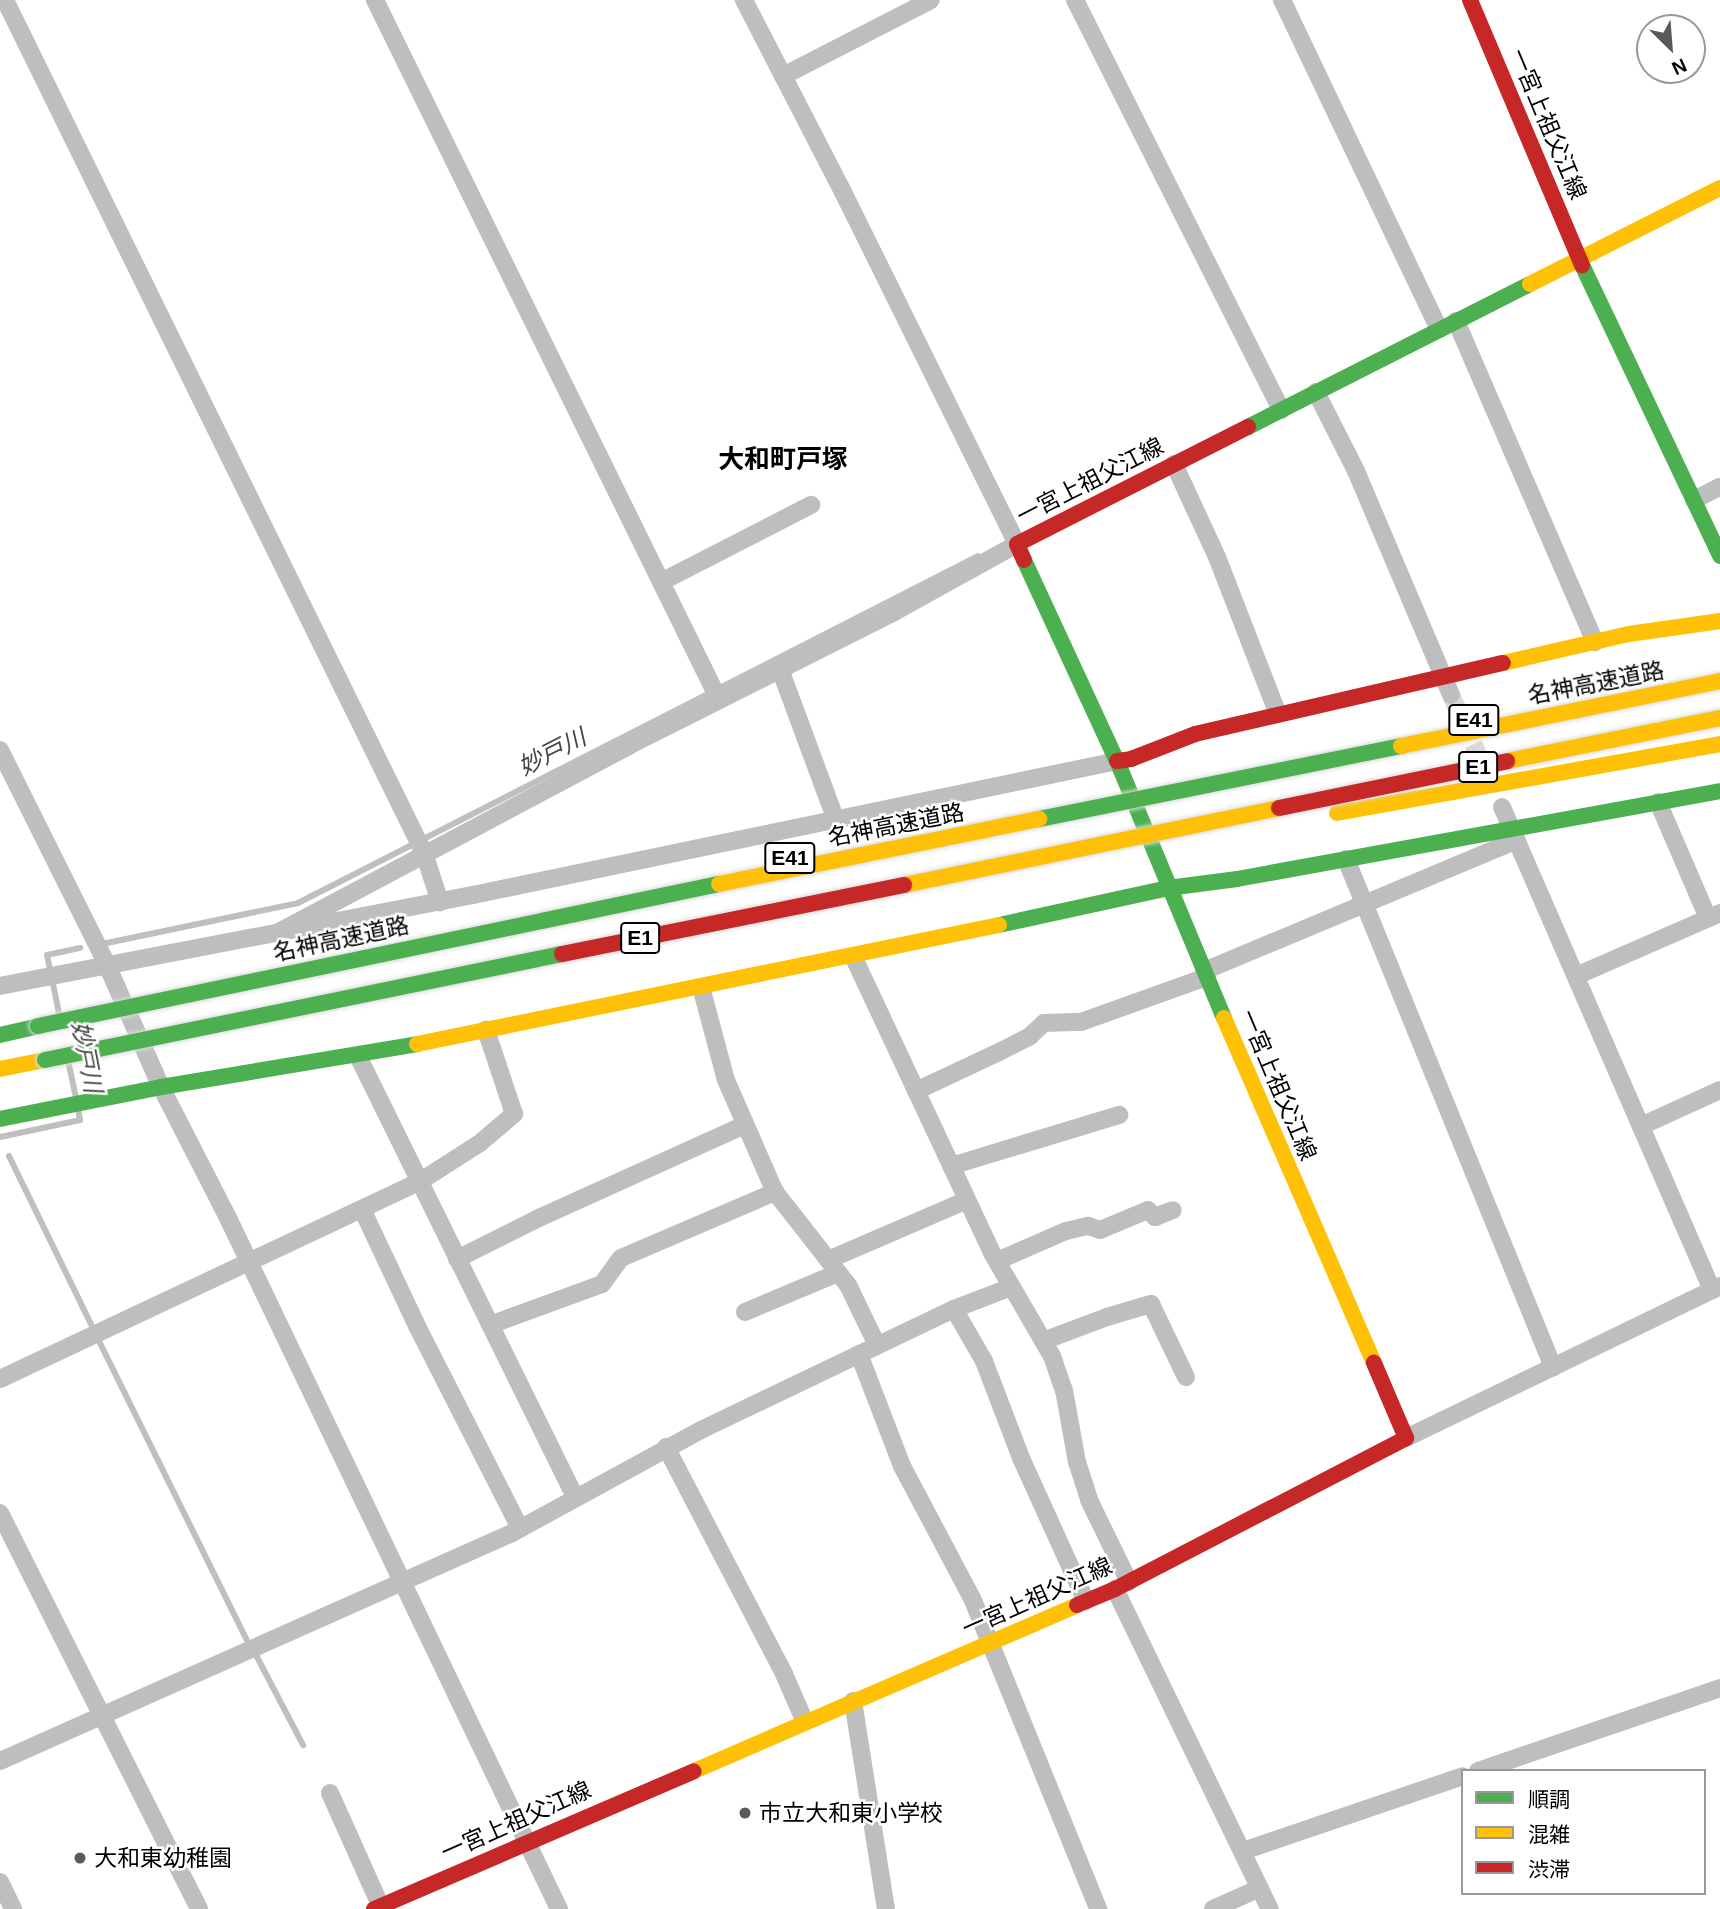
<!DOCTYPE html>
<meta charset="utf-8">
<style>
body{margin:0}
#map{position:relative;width:1720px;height:1909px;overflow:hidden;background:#fff;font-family:Arial,"Noto Sans JP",sans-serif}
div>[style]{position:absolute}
.stream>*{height:6px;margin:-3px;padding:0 3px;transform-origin:3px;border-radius:3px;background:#bfbfbf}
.street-tunnel>*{height:18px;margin-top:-9px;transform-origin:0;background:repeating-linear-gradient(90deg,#d9d9d9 0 18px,transparent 0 27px)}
.street>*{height:18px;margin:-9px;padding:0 9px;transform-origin:9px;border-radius:9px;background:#bebebe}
.fast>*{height:16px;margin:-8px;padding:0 8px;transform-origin:8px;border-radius:8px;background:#4caf50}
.slow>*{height:16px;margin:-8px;padding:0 8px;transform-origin:8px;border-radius:8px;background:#ffc107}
.jam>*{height:16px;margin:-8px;padding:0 8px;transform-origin:8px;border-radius:8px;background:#c62828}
.bridges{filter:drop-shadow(0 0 2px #dbdbdb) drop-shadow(0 0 2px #dbdbdb)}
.fast-bridge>*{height:16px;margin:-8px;padding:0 8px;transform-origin:8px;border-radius:8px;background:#4caf50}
.slow-bridge>*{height:16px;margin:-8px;padding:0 8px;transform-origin:8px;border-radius:8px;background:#ffc107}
.jam-bridge>*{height:16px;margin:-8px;padding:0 8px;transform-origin:8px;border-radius:8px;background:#c62828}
.dots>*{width:19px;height:19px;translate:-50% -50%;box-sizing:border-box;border:4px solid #fff;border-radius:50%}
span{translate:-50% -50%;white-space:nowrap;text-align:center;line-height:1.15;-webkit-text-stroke:5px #fff;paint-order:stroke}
.shield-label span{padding:2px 5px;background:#fff;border:2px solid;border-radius:5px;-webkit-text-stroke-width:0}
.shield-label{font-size:21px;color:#000;font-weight:700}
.street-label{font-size:23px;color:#000}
.poi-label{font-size:23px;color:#000}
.left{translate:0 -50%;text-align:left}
.water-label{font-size:24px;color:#444;font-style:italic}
.quarter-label{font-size:26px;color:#000;font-weight:700}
.legend{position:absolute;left:1461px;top:1769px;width:245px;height:126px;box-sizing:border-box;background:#fff;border:2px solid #999;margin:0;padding:9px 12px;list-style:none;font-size:21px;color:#000}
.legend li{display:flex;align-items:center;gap:14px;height:35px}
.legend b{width:35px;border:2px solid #999}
.north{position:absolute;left:1636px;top:14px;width:70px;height:70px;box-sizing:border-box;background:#fff;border:2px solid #999;border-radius:50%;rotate:155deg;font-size:19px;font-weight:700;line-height:28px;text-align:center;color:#000}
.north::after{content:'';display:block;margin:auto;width:24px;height:32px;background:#595959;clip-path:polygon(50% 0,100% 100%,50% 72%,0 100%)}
</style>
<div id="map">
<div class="stream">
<i style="left:102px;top:944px;width:200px;rotate:-11.8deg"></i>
<i style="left:298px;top:903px;width:763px;rotate:-27.03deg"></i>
<i style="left:59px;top:1013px;width:59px;rotate:-101.7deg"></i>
<i style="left:47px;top:955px;width:34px;rotate:-12deg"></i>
<i style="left:69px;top:1065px;width:35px;rotate:78deg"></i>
<i style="left:0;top:1137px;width:82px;rotate:-12deg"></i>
<i style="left:80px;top:1120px;width:11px;rotate:-100deg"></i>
<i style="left:9px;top:1156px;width:187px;rotate:64deg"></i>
<i style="left:98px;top:1339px;width:336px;rotate:63.7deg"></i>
<i style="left:256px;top:1655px;width:102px;rotate:62.4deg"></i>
</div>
<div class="street-tunnel">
<i style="left:1451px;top:695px;width:85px;rotate:65.6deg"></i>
</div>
<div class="street">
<i style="left:5px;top:0;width:950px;rotate:63.84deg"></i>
<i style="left:424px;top:853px;width:52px;rotate:71.9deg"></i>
<i style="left:375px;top:0;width:780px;rotate:63.83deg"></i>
<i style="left:1075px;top:0;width:459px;rotate:63.3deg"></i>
<i style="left:1282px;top:0;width:365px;rotate:64.5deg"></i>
<i style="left:783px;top:76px;width:166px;rotate:-27.2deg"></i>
<i style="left:1456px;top:321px;width:350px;rotate:66.6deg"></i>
<i style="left:1316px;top:392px;width:89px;rotate:63.1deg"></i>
<i style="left:1356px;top:471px;width:243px;rotate:67deg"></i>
<i style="left:1174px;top:464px;width:102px;rotate:65.2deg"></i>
<i style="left:1217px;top:557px;width:168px;rotate:68.8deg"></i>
<i style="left:1694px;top:500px;width:29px;rotate:-27deg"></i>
<i style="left:661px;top:582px;width:169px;rotate:-27.2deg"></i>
<i style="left:780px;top:669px;width:161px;rotate:69.7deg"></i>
<i style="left:0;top:750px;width:240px;rotate:63.5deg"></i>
<i style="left:107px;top:965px;width:133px;rotate:66.1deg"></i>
<i style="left:161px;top:1087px;width:149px;rotate:62.9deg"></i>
<i style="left:229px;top:1220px;width:764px;rotate:64.41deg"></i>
<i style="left:1658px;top:802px;width:126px;rotate:66.7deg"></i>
<i style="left:1502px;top:807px;width:527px;rotate:66.5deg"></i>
<i style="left:1346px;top:859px;width:549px;rotate:67.83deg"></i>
<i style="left:277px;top:933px;width:400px;rotate:-28deg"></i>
<i style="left:630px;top:745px;width:296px;rotate:-26.7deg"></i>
<i style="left:894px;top:612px;width:141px;rotate:-28.9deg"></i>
<i style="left:1017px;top:544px;width:393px;rotate:-116.3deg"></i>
<i style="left:843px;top:192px;width:216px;rotate:-117.3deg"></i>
<i style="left:853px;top:956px;width:328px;rotate:64.9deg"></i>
<i style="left:992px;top:1253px;width:119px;rotate:59.8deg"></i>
<i style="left:1052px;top:1356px;width:36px;rotate:71deg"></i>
<i style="left:1064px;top:1390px;width:73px;rotate:79.8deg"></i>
<i style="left:1077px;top:1462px;width:40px;rotate:72deg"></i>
<i style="left:1089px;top:1500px;width:91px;rotate:64deg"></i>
<i style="left:1204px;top:971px;width:339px;rotate:-22.7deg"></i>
<i style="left:1576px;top:976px;width:157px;rotate:-23.6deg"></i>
<i style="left:0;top:986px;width:482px;rotate:-10.9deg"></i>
<i style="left:473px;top:895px;width:658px;rotate:-11.75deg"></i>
<i style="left:701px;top:987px;width:96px;rotate:75deg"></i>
<i style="left:726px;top:1080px;width:122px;rotate:66.4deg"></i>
<i style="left:775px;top:1192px;width:118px;rotate:51.9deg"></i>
<i style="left:848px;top:1285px;width:67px;rotate:64.2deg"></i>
<i style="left:358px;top:1056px;width:491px;rotate:63.8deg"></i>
<i style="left:916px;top:1091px;width:92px;rotate:-25.2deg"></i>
<i style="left:999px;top:1052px;width:35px;rotate:-27deg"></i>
<i style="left:1030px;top:1036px;width:19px;rotate:-43deg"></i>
<i style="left:1044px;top:1023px;width:37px;rotate:-2deg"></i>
<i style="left:1081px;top:1022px;width:134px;rotate:-19.7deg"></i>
<i style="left:1641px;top:1126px;width:87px;rotate:-24.5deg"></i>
<i style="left:951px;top:1166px;width:176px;rotate:-16.9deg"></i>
<i style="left:362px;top:1209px;width:129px;rotate:64.8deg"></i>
<i style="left:417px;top:1326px;width:227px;rotate:63deg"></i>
<i style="left:457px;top:1259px;width:94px;rotate:-26.6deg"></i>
<i style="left:541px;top:1217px;width:224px;rotate:-24.3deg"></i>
<i style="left:828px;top:1260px;width:151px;rotate:-23.3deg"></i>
<i style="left:997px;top:1261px;width:75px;rotate:-23.5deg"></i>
<i style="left:1066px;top:1231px;width:23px;rotate:-13deg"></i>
<i style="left:1088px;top:1226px;width:13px;rotate:18deg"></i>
<i style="left:1100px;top:1230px;width:52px;rotate:-22.6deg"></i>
<i style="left:1148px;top:1210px;width:10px;rotate:45deg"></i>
<i style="left:1155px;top:1217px;width:19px;rotate:-21deg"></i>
<i style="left:954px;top:1309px;width:60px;rotate:60deg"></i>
<i style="left:984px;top:1361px;width:104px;rotate:69.1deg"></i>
<i style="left:1021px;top:1458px;width:157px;rotate:65.6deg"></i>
<i style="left:745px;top:1312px;width:101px;rotate:-22.8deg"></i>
<i style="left:490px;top:1325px;width:119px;rotate:-20.1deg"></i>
<i style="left:602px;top:1284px;width:32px;rotate:-54deg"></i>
<i style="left:621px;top:1258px;width:168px;rotate:-23.2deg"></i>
<i style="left:1043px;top:1341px;width:68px;rotate:-20.6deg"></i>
<i style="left:1107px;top:1317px;width:46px;rotate:-16.5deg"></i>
<i style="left:1151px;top:1304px;width:81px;rotate:64.4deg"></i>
<i style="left:859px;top:1354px;width:120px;rotate:69deg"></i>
<i style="left:902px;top:1466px;width:149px;rotate:62.1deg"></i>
<i style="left:972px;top:1598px;width:336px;rotate:67.9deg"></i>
<i style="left:0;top:1379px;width:463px;rotate:-25.2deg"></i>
<i style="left:419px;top:1182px;width:72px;rotate:-32.6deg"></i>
<i style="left:480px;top:1143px;width:45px;rotate:-40.5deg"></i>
<i style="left:514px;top:1114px;width:89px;rotate:-108.4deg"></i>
<i style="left:1406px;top:1438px;width:349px;rotate:-25.8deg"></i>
<i style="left:666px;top:1447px;width:256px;rotate:62.5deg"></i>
<i style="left:784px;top:1674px;width:52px;rotate:66.4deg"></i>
<i style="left:0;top:1513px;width:443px;rotate:63.3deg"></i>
<i style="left:1115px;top:1589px;width:356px;rotate:64.2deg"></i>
<i style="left:853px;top:1701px;width:211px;rotate:81deg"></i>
<i style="left:0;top:1761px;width:560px;rotate:-24deg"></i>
<i style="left:512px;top:1533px;width:215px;rotate:-28.6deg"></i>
<i style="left:701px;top:1430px;width:280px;rotate:-25.6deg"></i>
<i style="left:954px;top:1309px;width:61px;rotate:-21.1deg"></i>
<i style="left:1478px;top:1771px;width:256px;rotate:-18.9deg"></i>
<i style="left:330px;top:1793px;width:127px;rotate:65.9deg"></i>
<i style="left:1243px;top:1851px;width:232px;rotate:-18.8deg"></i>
<i style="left:0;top:1882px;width:30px;rotate:64deg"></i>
<i style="left:1213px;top:1909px;width:51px;rotate:-24.1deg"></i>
</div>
<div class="fast">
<i style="left:1582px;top:265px;width:322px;rotate:64.6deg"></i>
<i style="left:1248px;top:427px;width:316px;rotate:-26.9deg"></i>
<i style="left:1024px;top:560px;width:221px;rotate:65.2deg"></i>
<i style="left:1117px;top:761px;width:278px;rotate:67.4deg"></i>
<i style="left:999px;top:925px;width:173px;rotate:-12.3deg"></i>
<i style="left:1168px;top:888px;width:70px;rotate:-7.4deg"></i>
<i style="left:1237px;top:879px;width:491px;rotate:-10.3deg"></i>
<i style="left:0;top:1035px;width:39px;rotate:-13deg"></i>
<i style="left:0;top:1119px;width:164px;rotate:-11.2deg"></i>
<i style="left:161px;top:1087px;width:260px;rotate:-9.5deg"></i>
</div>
<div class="slow">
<i style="left:1530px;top:284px;width:213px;rotate:-26.8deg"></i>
<i style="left:1503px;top:663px;width:129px;rotate:-13deg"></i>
<i style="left:1629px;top:634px;width:92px;rotate:-8.1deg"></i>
<i style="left:1337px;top:813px;width:389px;rotate:-10.2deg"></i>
<i style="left:1224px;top:1018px;width:376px;rotate:66.5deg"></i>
<i style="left:417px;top:1044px;width:594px;rotate:-11.56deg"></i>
<i style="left:0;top:1069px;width:46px;rotate:-11.3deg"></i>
<i style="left:694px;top:1771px;width:417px;rotate:-23.4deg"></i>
</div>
<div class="jam">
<i style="left:1470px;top:0;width:288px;rotate:67.1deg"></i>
<i style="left:1024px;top:560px;width:17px;rotate:-114deg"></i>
<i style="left:1017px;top:544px;width:259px;rotate:-26.9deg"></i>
<i style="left:1117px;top:761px;width:14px;rotate:-8deg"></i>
<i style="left:1131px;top:759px;width:69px;rotate:-21.3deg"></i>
<i style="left:1195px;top:734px;width:316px;rotate:-13deg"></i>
<i style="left:1077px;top:1605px;width:41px;rotate:-22.8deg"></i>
<i style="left:1115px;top:1589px;width:328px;rotate:-27.4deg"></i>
<i style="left:1406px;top:1438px;width:82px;rotate:-113.1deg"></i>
<i style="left:374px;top:1909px;width:348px;rotate:-23.3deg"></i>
</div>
<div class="bridges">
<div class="fast-bridge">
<i style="left:1039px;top:819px;width:369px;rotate:-11.4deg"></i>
<i style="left:38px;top:1026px;width:696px;rotate:-11.78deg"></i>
<i style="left:45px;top:1060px;width:528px;rotate:-11.59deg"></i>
</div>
<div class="slow-bridge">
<i style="left:1401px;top:746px;width:326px;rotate:-11.5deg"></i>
<i style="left:1507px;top:761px;width:217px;rotate:-11.4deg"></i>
<i style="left:719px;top:884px;width:327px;rotate:-11.5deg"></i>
<i style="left:904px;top:885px;width:383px;rotate:-11.6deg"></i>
</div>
<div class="jam-bridge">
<i style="left:1279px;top:808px;width:233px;rotate:-11.6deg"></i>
<i style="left:562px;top:954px;width:349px;rotate:-11.4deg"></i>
</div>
</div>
<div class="dots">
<i style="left:745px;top:1813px;background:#595959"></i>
<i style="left:80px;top:1858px;background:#595959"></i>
</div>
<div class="shield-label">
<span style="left:1474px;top:720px">E41</span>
<span style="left:1478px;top:767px">E1</span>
<span style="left:790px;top:858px">E41</span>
<span style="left:640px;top:938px">E1</span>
</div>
<div class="street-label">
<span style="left:1548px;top:124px;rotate:67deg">一宮上祖父江線</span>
<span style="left:1090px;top:481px;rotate:-27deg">一宮上祖父江線</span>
<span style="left:1596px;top:683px;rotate:-11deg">名神高速道路</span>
<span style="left:896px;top:825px;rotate:-11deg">名神高速道路</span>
<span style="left:341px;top:939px;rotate:-12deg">名神高速道路</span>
<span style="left:1278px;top:1085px;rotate:67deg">一宮上祖父江線</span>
<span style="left:1037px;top:1597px;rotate:-24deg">一宮上祖父江線</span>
<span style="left:516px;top:1821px;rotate:-24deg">一宮上祖父江線</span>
</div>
<div class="poi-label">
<span class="left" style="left:759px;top:1813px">市立大和東小学校</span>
<span class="left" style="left:94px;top:1858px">大和東幼稚園</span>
</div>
<div class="water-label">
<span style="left:552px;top:752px;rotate:-27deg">妙戸川</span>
<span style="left:87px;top:1057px;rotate:79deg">妙戸川</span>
</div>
<div class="quarter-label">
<span style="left:783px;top:460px">大和町戸塚</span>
</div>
<ul class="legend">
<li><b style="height:9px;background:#4caf50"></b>順調</li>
<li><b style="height:9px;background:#ffc107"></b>混雑</li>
<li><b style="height:9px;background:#c62828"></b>渋滞</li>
</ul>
<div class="north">N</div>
</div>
